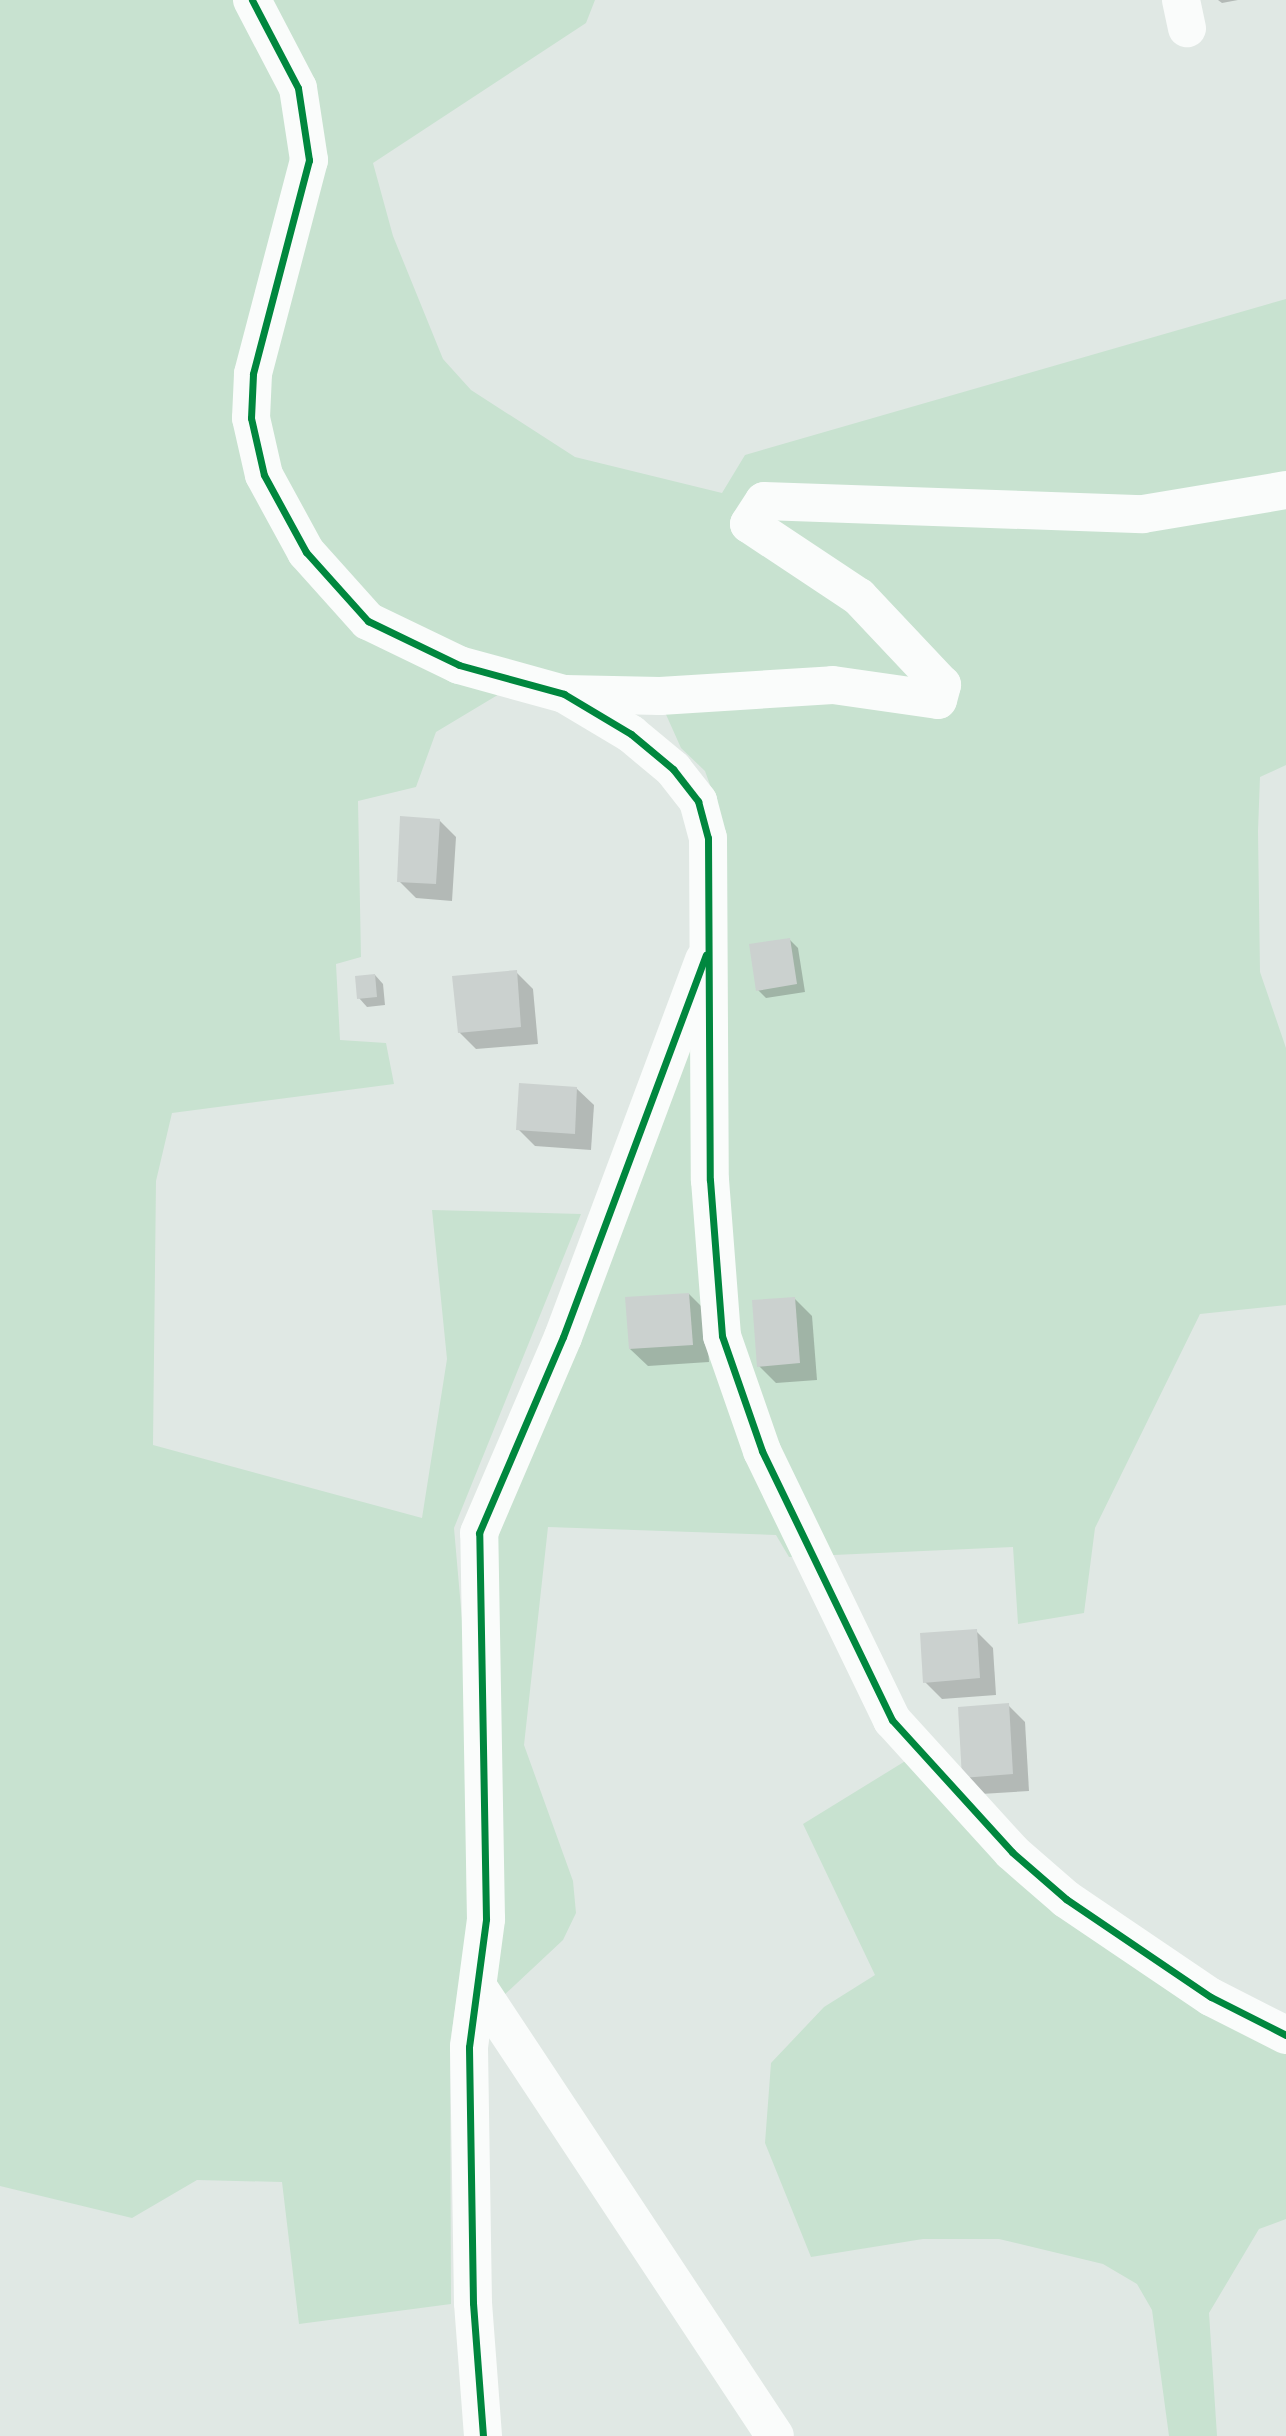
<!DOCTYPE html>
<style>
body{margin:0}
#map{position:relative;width:1286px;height:2436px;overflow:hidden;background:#e0e8e4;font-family:Quicksand,sans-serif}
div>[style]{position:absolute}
.green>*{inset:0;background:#c8e2d0}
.shadow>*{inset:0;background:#0003}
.building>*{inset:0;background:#cbd1cf}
.street>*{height:38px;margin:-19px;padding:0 19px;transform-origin:19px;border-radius:19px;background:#fafcfb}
.cycleway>*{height:7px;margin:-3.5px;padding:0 3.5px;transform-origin:3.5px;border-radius:3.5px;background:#00873e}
span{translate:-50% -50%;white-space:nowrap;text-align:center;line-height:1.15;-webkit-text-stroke:5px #eef7f3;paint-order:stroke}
</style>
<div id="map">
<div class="green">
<i style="clip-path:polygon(0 0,595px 0,586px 23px,373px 163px,393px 236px,443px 359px,471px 390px,575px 457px,722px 493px,745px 455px,1286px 299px,1286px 765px,1260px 777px,1258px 831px,1260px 972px,1286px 1048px,1286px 1305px,1200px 1314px,1095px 1528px,1084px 1613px,1018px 1624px,1013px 1547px,789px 1557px,776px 1535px,548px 1527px,524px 1745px,573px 1881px,576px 1913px,563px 1940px,502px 1997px,492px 1980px,494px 1547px,684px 1053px,719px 810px,705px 771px,681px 748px,651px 681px,501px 693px,436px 732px,416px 787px,358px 801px,361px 957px,336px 964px,340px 1040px,386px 1043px,394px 1084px,172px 1113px,156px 1181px,153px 1445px,422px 1518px,447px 1359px,432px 1210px,581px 1214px,454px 1528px,466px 1666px,467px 1930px,450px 2043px,451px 2304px,299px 2324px,282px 2182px,197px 2180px,132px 2218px,0 2186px)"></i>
<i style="clip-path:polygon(907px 1760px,1286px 2047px,1286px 2219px,1259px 2229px,1209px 2313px,1217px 2436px,1169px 2436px,1152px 2310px,1137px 2284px,1103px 2264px,999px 2239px,923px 2239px,811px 2257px,765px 2143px,771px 2063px,824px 2007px,875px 1975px,803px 1824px)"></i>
</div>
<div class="shadow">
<i style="clip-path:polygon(1218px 0,1238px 0,1222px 3px)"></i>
<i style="clip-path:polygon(439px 820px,456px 837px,452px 901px,416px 898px,399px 881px)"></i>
<i style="clip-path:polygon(790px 940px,798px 948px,805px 992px,766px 998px,758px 990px)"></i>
<i style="clip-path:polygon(516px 972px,533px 989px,538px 1044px,476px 1049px,459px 1032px)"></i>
<i style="clip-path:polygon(375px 975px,383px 984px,385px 1005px,367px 1007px,359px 998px)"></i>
<i style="clip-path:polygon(576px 1088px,594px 1105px,591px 1150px,535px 1146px,518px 1129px)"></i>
<i style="clip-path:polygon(689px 1294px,706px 1311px,709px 1362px,648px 1366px,630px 1349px)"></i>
<i style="clip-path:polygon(795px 1299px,812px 1316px,817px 1380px,776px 1383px,759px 1366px)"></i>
<i style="clip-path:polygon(976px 1631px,993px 1648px,996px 1695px,942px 1699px,925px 1682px)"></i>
<i style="clip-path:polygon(1008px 1705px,1025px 1722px,1029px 1791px,981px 1794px,964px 1777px)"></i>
</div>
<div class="building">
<i style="clip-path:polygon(400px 816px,440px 819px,436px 884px,397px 882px)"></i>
<i style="clip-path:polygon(790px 938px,797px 984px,756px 991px,749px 944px)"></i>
<i style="clip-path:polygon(517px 970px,521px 1027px,458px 1033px,452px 976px)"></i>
<i style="clip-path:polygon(375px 974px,377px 997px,357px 999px,355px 976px)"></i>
<i style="clip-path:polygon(519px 1083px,577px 1087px,575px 1134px,516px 1130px)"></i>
<i style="clip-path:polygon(689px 1293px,693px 1345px,629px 1349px,625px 1297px)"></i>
<i style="clip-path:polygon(795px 1297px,800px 1363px,757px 1367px,752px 1300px)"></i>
<i style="clip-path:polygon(977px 1629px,980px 1678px,923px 1683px,920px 1633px)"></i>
<i style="clip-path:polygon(1009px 1703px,1013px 1774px,962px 1778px,958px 1707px)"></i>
</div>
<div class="street">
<i style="left:252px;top:0;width:99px;rotate:62.4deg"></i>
<i style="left:298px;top:88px;width:73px;rotate:81.3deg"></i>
<i style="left:309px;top:160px;width:221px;rotate:104.7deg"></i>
<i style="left:253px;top:374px;width:44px;rotate:92.6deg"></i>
<i style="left:251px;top:418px;width:58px;rotate:77.2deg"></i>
<i style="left:264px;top:475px;width:88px;rotate:61.4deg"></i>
<i style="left:306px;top:552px;width:93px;rotate:48.1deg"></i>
<i style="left:368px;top:621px;width:101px;rotate:25.8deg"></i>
<i style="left:459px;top:665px;width:109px;rotate:15.4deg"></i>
<i style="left:564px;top:694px;width:78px;rotate:30.8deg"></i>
<i style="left:631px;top:734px;width:55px;rotate:39.8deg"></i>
<i style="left:673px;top:769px;width:41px;rotate:52deg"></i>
<i style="left:698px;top:801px;width:38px;rotate:75deg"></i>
<i style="left:708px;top:838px;width:342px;rotate:89.7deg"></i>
<i style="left:710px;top:1180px;width:156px;rotate:85.6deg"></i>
<i style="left:722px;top:1336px;width:122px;rotate:70.8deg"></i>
<i style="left:762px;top:1451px;width:299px;rotate:64.2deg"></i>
<i style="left:892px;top:1720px;width:178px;rotate:47.7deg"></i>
<i style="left:1012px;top:1852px;width:72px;rotate:41deg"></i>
<i style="left:1066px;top:1899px;width:175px;rotate:34.1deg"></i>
<i style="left:1211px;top:1997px;width:84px;rotate:26.9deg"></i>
<i style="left:1181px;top:0;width:29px;rotate:78deg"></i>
<i style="left:565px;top:694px;width:95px;rotate:1.2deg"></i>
<i style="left:660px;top:696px;width:173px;rotate:-3.6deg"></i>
<i style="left:833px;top:685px;width:106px;rotate:8.1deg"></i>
<i style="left:938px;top:700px;width:16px;rotate:-75deg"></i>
<i style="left:942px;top:685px;width:121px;rotate:-133.3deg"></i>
<i style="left:859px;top:597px;width:132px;rotate:-146.4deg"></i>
<i style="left:749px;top:524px;width:27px;rotate:-57deg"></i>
<i style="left:764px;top:501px;width:379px;rotate:2deg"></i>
<i style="left:1143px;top:514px;width:145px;rotate:-9.5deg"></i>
<i style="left:478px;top:1987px;width:538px;rotate:56.52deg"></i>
<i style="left:483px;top:2436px;width:133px;rotate:-94.3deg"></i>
<i style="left:473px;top:2303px;width:256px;rotate:-90.9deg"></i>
<i style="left:469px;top:2047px;width:129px;rotate:-82.4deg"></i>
<i style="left:486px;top:1919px;width:386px;rotate:-91deg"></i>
<i style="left:479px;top:1533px;width:213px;rotate:-66.8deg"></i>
<i style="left:563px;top:1337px;width:403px;rotate:-69.5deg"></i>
</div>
<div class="cycleway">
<i style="left:252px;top:0;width:99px;rotate:62.4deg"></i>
<i style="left:298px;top:88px;width:73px;rotate:81.3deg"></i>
<i style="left:309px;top:160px;width:221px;rotate:104.7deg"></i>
<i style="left:253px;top:374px;width:44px;rotate:92.6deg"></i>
<i style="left:251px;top:418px;width:58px;rotate:77.2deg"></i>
<i style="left:264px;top:475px;width:88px;rotate:61.4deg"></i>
<i style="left:306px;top:552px;width:93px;rotate:48.1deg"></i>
<i style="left:368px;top:621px;width:101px;rotate:25.8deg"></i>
<i style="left:459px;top:665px;width:109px;rotate:15.4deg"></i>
<i style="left:564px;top:694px;width:78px;rotate:30.8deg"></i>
<i style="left:631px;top:734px;width:55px;rotate:39.8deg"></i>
<i style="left:673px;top:769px;width:41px;rotate:52deg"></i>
<i style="left:698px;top:801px;width:38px;rotate:75deg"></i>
<i style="left:708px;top:838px;width:342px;rotate:89.7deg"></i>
<i style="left:710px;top:1180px;width:156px;rotate:85.6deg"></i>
<i style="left:722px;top:1336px;width:122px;rotate:70.8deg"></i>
<i style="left:762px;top:1451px;width:299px;rotate:64.2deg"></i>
<i style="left:892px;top:1720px;width:178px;rotate:47.7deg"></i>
<i style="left:1012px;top:1852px;width:72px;rotate:41deg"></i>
<i style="left:1066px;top:1899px;width:175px;rotate:34.1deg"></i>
<i style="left:1211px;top:1997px;width:84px;rotate:26.9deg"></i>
<i style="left:483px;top:2436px;width:133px;rotate:-94.3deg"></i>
<i style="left:473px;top:2303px;width:256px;rotate:-90.9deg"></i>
<i style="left:469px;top:2047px;width:129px;rotate:-82.4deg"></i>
<i style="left:486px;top:1919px;width:386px;rotate:-91deg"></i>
<i style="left:479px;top:1533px;width:213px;rotate:-66.8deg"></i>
<i style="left:563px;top:1337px;width:408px;rotate:-69.5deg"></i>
</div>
</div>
